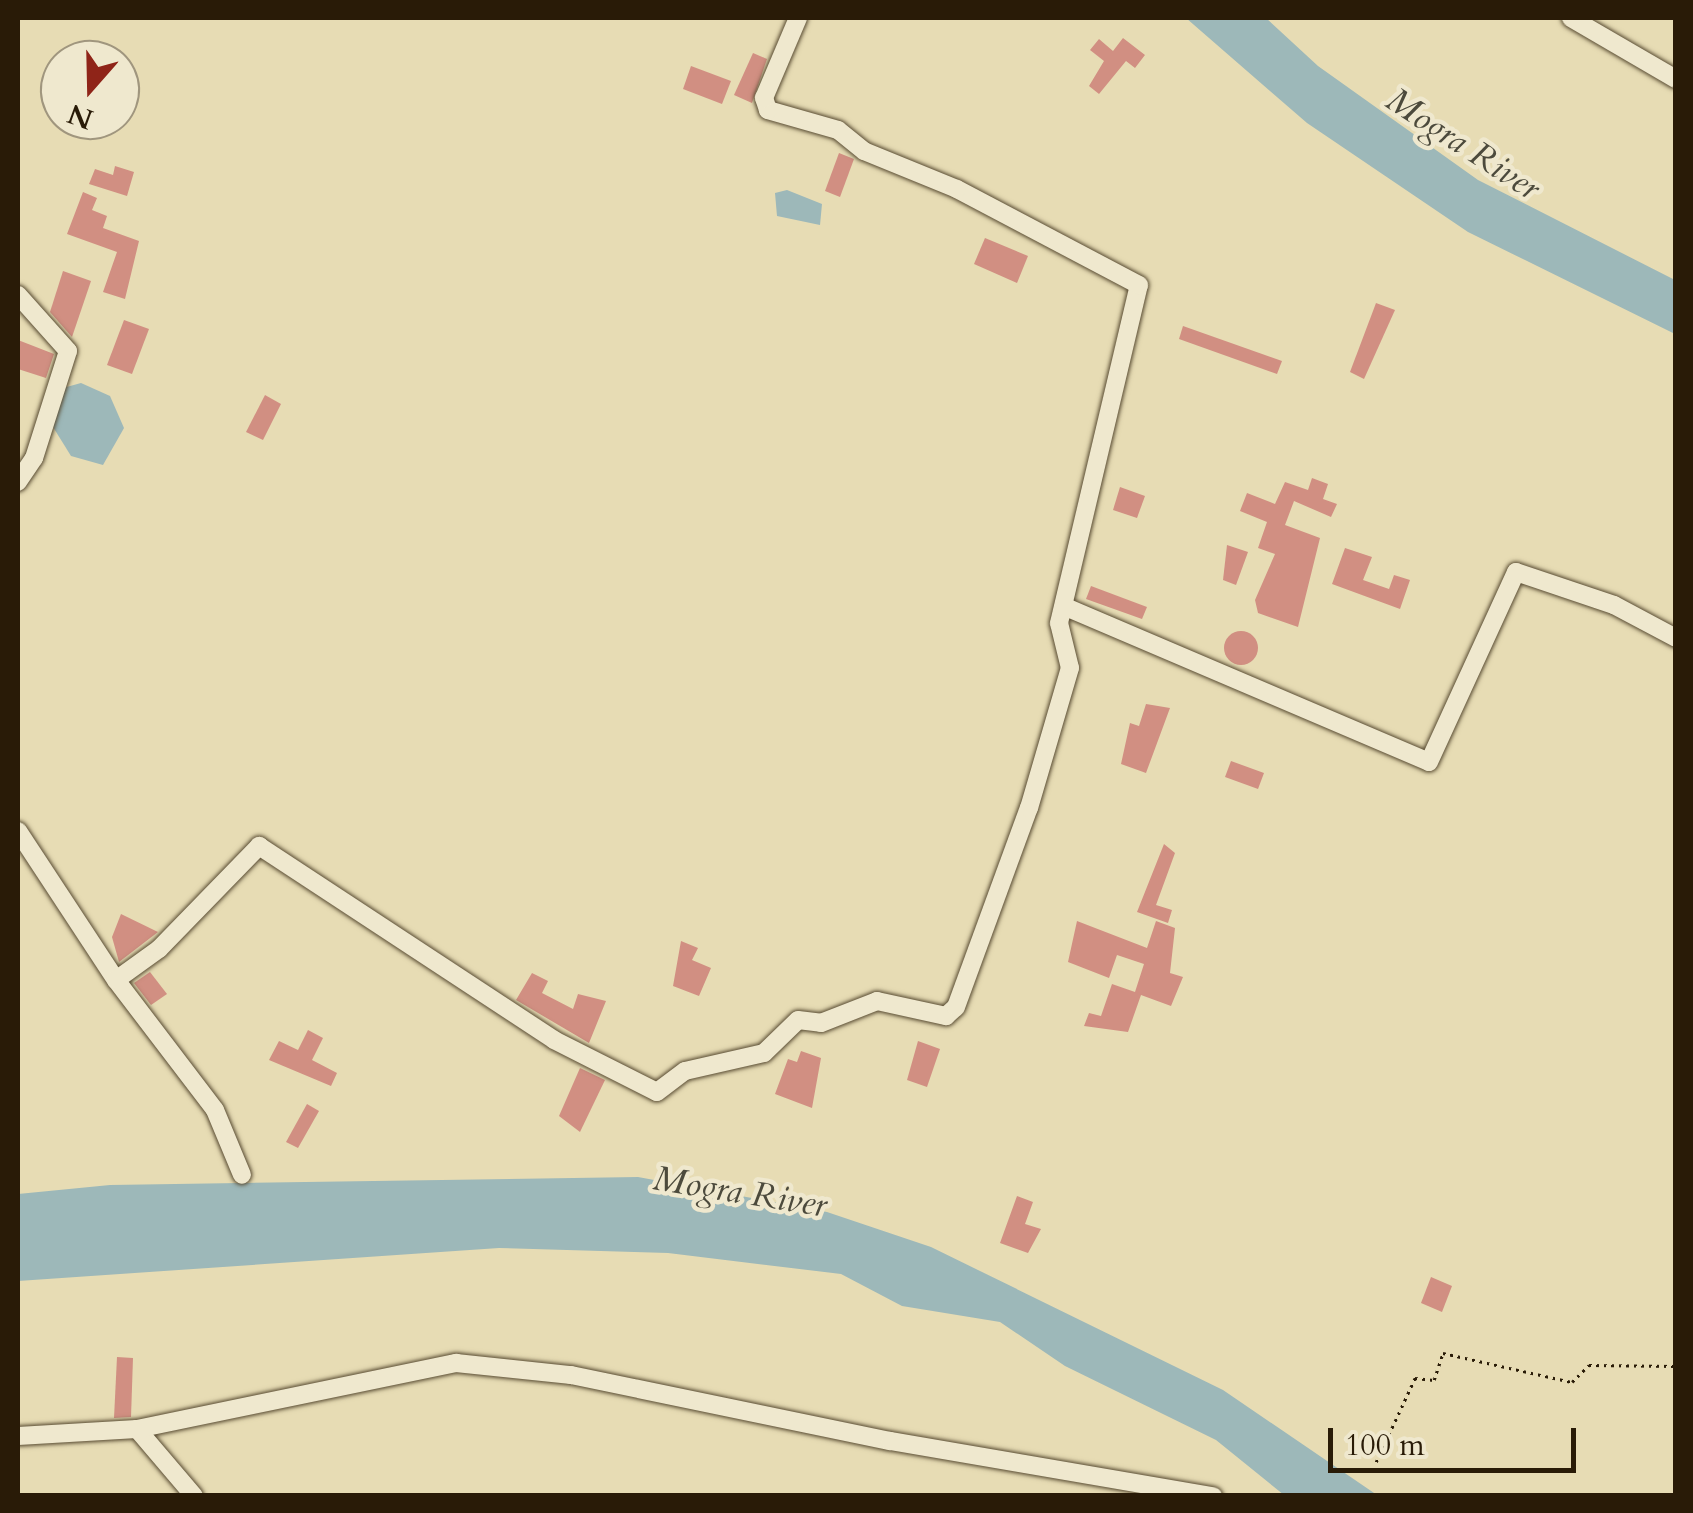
<!DOCTYPE html>
<style>
body{margin:0}
#map{position:relative;width:1693px;height:1513px;overflow:hidden;background:#e7dcb4;font-family:Cardo,serif}
div>[style]{position:absolute}
.water>*{inset:0;background:#9db8b9}
.building>*{inset:0;background:#d18f82}
.round{border-radius:50%}
.path>*{height:2.5px;margin-top:-1.25px;transform-origin:0;background:repeating-linear-gradient(90deg,#291b07 0 2.5px,transparent 0 7.5px)}
.roads{filter:drop-shadow(0 0 2px #584b32) drop-shadow(0 0 2px #584b32)}
.street>*{height:18px;margin:-9px;padding:0 9px;transform-origin:9px;border-radius:9px;background:#efe8ce}
span{translate:-50% -50%;white-space:nowrap;text-align:center;line-height:1.15;-webkit-text-stroke:9px #efe8ce;paint-order:stroke}
.water-label{font-size:35px;color:#4c4a3c;font-style:italic}
.frame{position:absolute;inset:0;border:20px solid #291b07;pointer-events:none}
.north{position:absolute;left:40px;top:40px;width:100px;height:100px;box-sizing:border-box;background:#efe8ce;border:2px solid #a0967e;border-radius:50%;rotate:200deg;font-size:28px;font-weight:700;line-height:40px;text-align:center;color:#291b07}
.north::after{content:'';display:block;margin:auto;width:35px;height:45px;background:#8f2418;clip-path:polygon(50% 0,100% 100%,50% 72%,0 100%)}
.scale{position:absolute;left:1328px;top:1428px;width:248px;height:45px;box-sizing:border-box;border:5px solid #291b07;border-top:0;padding-left:12px;font-size:30px;line-height:35px;white-space:nowrap;color:#291b07;-webkit-text-stroke:8px #efe8ce;paint-order:stroke}
</style>
<div id="map">
<div class="water">
<i style="clip-path:polygon(1186px 18px,1266px 18px,1318px 66px,1478px 180px,1675px 280px,1675px 334px,1468px 232px,1307px 123px)"></i>
<i style="clip-path:polygon(787px 190px,822px 204px,820px 225px,777px 216px,775px 193px)"></i>
<i style="clip-path:polygon(81px 383px,110px 396px,124px 428px,103px 465px,71px 456px,53px 427px,63px 388px)"></i>
<i style="clip-path:polygon(638px 1177px,827px 1212px,931px 1247px,1223px 1390px,1377px 1495px,1284px 1495px,1216px 1440px,1065px 1366px,1000px 1322px,902px 1306px,841px 1274px,668px 1253px,499px 1248px,18px 1281px,18px 1194px,110px 1185px)"></i>
</div>
<div class="building">
<i style="clip-path:polygon(1123px 38px,1145px 55px,1135px 68px,1126px 61px,1099px 94px,1089px 86px,1104px 61px,1090px 50px,1099px 39px,1113px 51px)"></i>
<i style="clip-path:polygon(753px 53px,767px 59px,752px 103px,734px 95px)"></i>
<i style="clip-path:polygon(691px 66px,731px 81px,722px 104px,683px 89px)"></i>
<i style="clip-path:polygon(839px 153px,854px 159px,840px 197px,825px 191px)"></i>
<i style="clip-path:polygon(115px 166px,134px 172px,127px 196px,89px 184px,95px 169px,113px 175px)"></i>
<i style="clip-path:polygon(83px 192px,97px 198px,92px 210px,107px 216px,103px 228px,139px 241px,125px 299px,103px 292px,117px 252px,67px 234px)"></i>
<i style="clip-path:polygon(985px 238px,1028px 256px,1017px 283px,974px 264px)"></i>
<i style="clip-path:polygon(63px 271px,91px 281px,72px 337px,50px 312px)"></i>
<i style="clip-path:polygon(1376px 303px,1395px 310px,1364px 379px,1350px 372px)"></i>
<i style="clip-path:polygon(124px 320px,149px 329px,132px 374px,107px 365px)"></i>
<i style="clip-path:polygon(1183px 326px,1282px 361px,1277px 374px,1179px 339px)"></i>
<i style="clip-path:polygon(18px 340px,54px 354px,46px 378px,18px 369px)"></i>
<i style="clip-path:polygon(265px 395px,281px 404px,263px 440px,246px 432px)"></i>
<i style="clip-path:polygon(1312px 478px,1328px 484px,1323px 499px,1337px 504px,1331px 517px,1294px 501px,1285px 525px,1320px 538px,1298px 627px,1258px 613px,1255px 600px,1275px 554px,1258px 548px,1267px 522px,1240px 511px,1247px 493px,1275px 504px,1285px 482px,1308px 490px)"></i>
<i style="clip-path:polygon(1120px 487px,1145px 496px,1137px 518px,1113px 510px)"></i>
<i style="clip-path:polygon(1227px 545px,1248px 552px,1236px 585px,1223px 580px)"></i>
<i style="clip-path:polygon(1345px 548px,1372px 557px,1363px 580px,1389px 589px,1394px 575px,1410px 580px,1400px 609px,1332px 584px)"></i>
<i style="clip-path:polygon(1091px 586px,1147px 607px,1142px 619px,1086px 599px)"></i>
<i class="round" style="left:1224px;top:631px;width:34px;height:34px"></i>
<i style="clip-path:polygon(1146px 704px,1170px 708px,1146px 773px,1121px 764px,1130px 723px,1139px 726px)"></i>
<i style="clip-path:polygon(1231px 761px,1264px 773px,1258px 789px,1225px 777px)"></i>
<i style="clip-path:polygon(1164px 844px,1175px 853px,1156px 905px,1172px 910px,1168px 923px,1137px 912px)"></i>
<i style="clip-path:polygon(121px 914px,158px 932px,119px 962px,112px 937px)"></i>
<i style="clip-path:polygon(1077px 921px,1147px 948px,1156px 921px,1175px 928px,1170px 973px,1183px 977px,1171px 1006px,1141px 995px,1128px 1032px,1084px 1026px,1089px 1013px,1101px 1016px,1112px 984px,1135px 992px,1144px 964px,1117px 955px,1109px 978px,1068px 962px)"></i>
<i style="clip-path:polygon(681px 941px,698px 948px,692px 960px,711px 968px,699px 996px,673px 986px)"></i>
<i style="clip-path:polygon(150px 972px,167px 994px,151px 1005px,134px 983px)"></i>
<i style="clip-path:polygon(532px 973px,548px 981px,542px 993px,573px 1009px,578px 994px,606px 1001px,589px 1043px,516px 1000px)"></i>
<i style="clip-path:polygon(308px 1030px,323px 1038px,312px 1060px,337px 1073px,331px 1086px,269px 1060px,279px 1041px,298px 1050px)"></i>
<i style="clip-path:polygon(918px 1041px,940px 1049px,927px 1087px,907px 1080px)"></i>
<i style="clip-path:polygon(801px 1051px,821px 1058px,812px 1108px,775px 1094px,788px 1059px,797px 1062px)"></i>
<i style="clip-path:polygon(580px 1068px,605px 1080px,580px 1132px,559px 1116px)"></i>
<i style="clip-path:polygon(307px 1104px,319px 1111px,298px 1148px,286px 1142px)"></i>
<i style="clip-path:polygon(1017px 1196px,1033px 1202px,1025px 1224px,1041px 1229px,1028px 1253px,1000px 1243px)"></i>
<i style="clip-path:polygon(1431px 1277px,1452px 1286px,1442px 1312px,1421px 1303px)"></i>
<i style="clip-path:polygon(117px 1357px,133px 1358px,131px 1417px,114px 1418px)"></i>
</div>
<div class="path">
<i style="left:1376px;top:1462px;width:93px;rotate:-65.1deg"></i>
<i style="left:1415px;top:1378px;width:19px;rotate:6deg"></i>
<i style="left:1434px;top:1380px;width:28px;rotate:-72deg"></i>
<i style="left:1443px;top:1353px;width:132px;rotate:12.7deg"></i>
<i style="left:1572px;top:1382px;width:24px;rotate:-45deg"></i>
<i style="left:1589px;top:1365px;width:87px;rotate:0.7deg"></i>
</div>
<div class="roads">
<div class="street">
<i style="left:1571px;top:18px;width:121px;rotate:30.2deg"></i>
<i style="left:18px;top:295px;width:75px;rotate:48.2deg"></i>
<i style="left:68px;top:351px;width:112px;rotate:107.6deg"></i>
<i style="left:34px;top:458px;width:29px;rotate:124deg"></i>
<i style="left:1068px;top:608px;width:392px;rotate:23.1deg"></i>
<i style="left:1429px;top:762px;width:209px;rotate:-65.4deg"></i>
<i style="left:1516px;top:572px;width:103px;rotate:18.6deg"></i>
<i style="left:1614px;top:605px;width:70px;rotate:28deg"></i>
<i style="left:18px;top:831px;width:178px;rotate:56.7deg"></i>
<i style="left:116px;top:980px;width:163px;rotate:52.7deg"></i>
<i style="left:215px;top:1110px;width:70px;rotate:67.4deg"></i>
<i style="left:116px;top:980px;width:53px;rotate:-35.8deg"></i>
<i style="left:159px;top:949px;width:144px;rotate:-45.8deg"></i>
<i style="left:259px;top:846px;width:353px;rotate:33.3deg"></i>
<i style="left:554px;top:1040px;width:115px;rotate:26.8deg"></i>
<i style="left:657px;top:1092px;width:35px;rotate:-37deg"></i>
<i style="left:685px;top:1071px;width:81px;rotate:-12.8deg"></i>
<i style="left:764px;top:1053px;width:47px;rotate:-44.1deg"></i>
<i style="left:798px;top:1020px;width:23px;rotate:7deg"></i>
<i style="left:821px;top:1023px;width:60px;rotate:-21.4deg"></i>
<i style="left:877px;top:1001px;width:71px;rotate:12.3deg"></i>
<i style="left:946px;top:1016px;width:13px;rotate:-42deg"></i>
<i style="left:956px;top:1007px;width:212px;rotate:-69.9deg"></i>
<i style="left:1029px;top:808px;width:146px;rotate:-73.7deg"></i>
<i style="left:1070px;top:668px;width:46px;rotate:-103.7deg"></i>
<i style="left:1059px;top:623px;width:347px;rotate:-76.7deg"></i>
<i style="left:1139px;top:285px;width:206px;rotate:-152.2deg"></i>
<i style="left:957px;top:189px;width:100px;rotate:-157.8deg"></i>
<i style="left:864px;top:151px;width:33px;rotate:-141deg"></i>
<i style="left:838px;top:130px;width:73px;rotate:-164.1deg"></i>
<i style="left:768px;top:110px;width:13px;rotate:-108deg"></i>
<i style="left:764px;top:98px;width:87px;rotate:-67deg"></i>
<i style="left:137px;top:1429px;width:88px;rotate:49.6deg"></i>
<i style="left:18px;top:1436px;width:119px;rotate:-3.4deg"></i>
<i style="left:137px;top:1429px;width:326px;rotate:-11.7deg"></i>
<i style="left:456px;top:1363px;width:116px;rotate:6deg"></i>
<i style="left:571px;top:1375px;width:326px;rotate:11.7deg"></i>
<i style="left:890px;top:1441px;width:328px;rotate:9.7deg"></i>
</div>
</div>
<div class="water-label">
<span style="left:1463px;top:144px;rotate:33deg">Mogra River</span>
<span style="left:740px;top:1192px;rotate:9deg">Mogra River</span>
</div>
<div class="frame"></div>
<div class="north">N</div>
<div class="scale">100 m</div>
</div>
